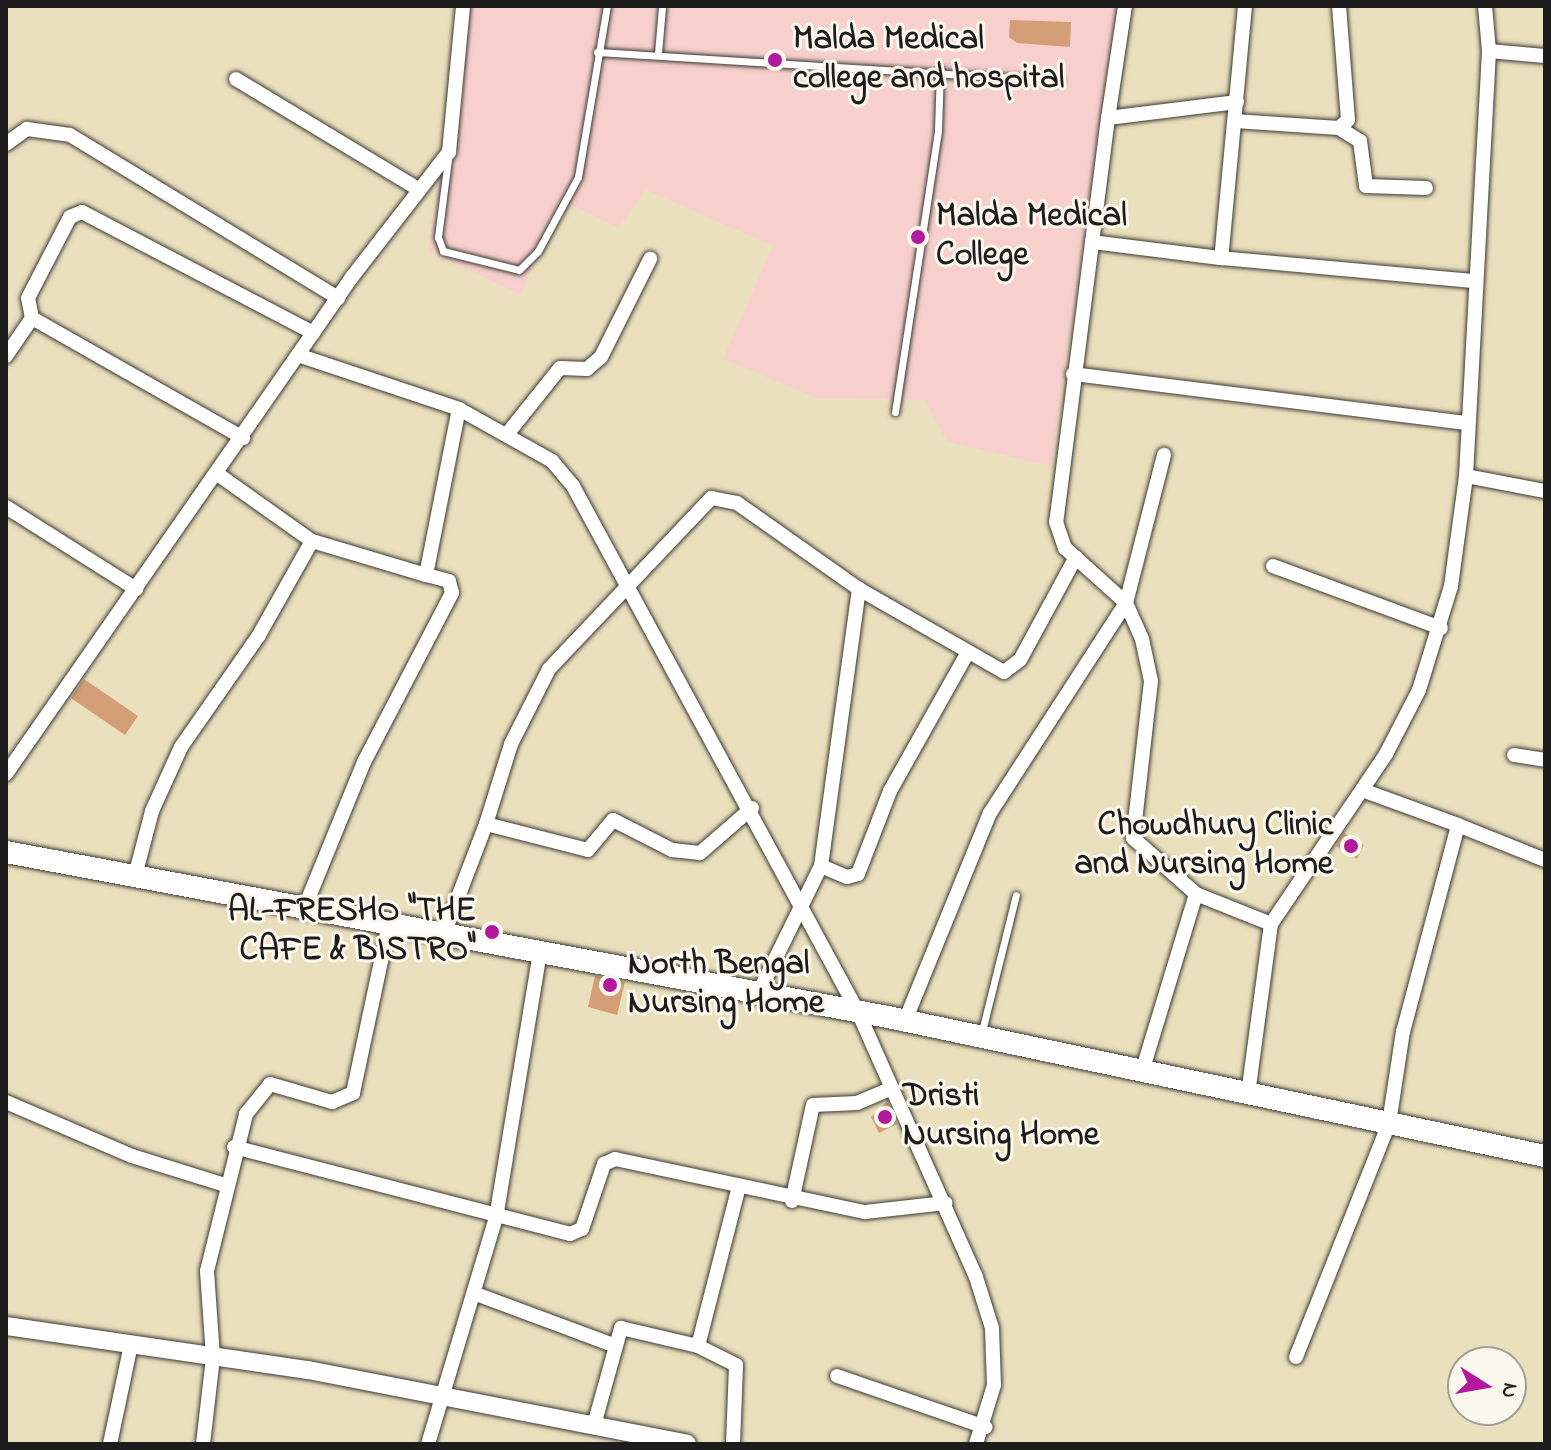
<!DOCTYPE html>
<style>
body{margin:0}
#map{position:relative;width:1551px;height:1450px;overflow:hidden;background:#ebe0bd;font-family:"Indie Flower",sans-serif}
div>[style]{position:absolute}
.built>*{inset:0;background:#f7d0cd}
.building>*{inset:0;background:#d49e77}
.roads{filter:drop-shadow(0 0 2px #3b3934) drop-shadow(0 0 2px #3b3934)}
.service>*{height:7px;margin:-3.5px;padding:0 3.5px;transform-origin:3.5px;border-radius:3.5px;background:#fff}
.minor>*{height:14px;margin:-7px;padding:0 7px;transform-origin:7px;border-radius:7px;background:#fff}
.tertiary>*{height:18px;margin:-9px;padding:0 9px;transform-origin:9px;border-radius:9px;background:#fff}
.primary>*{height:22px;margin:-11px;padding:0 11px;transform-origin:11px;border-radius:11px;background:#fff}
.dots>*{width:22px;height:22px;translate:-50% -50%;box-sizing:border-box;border:4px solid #fbf7ec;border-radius:50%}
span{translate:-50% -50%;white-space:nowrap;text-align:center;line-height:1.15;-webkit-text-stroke:6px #fbf7ec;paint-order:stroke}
.poi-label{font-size:34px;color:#1c1c1c;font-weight:700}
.left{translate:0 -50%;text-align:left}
.right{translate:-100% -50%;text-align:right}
.frame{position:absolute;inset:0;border:8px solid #1c1c1c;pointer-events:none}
.north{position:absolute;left:1447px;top:1346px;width:80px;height:80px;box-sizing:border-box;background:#fbf7ec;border:2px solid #a29f99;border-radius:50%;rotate:101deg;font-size:22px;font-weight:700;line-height:32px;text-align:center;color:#1c1c1c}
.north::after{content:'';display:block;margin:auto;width:28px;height:36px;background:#b5179e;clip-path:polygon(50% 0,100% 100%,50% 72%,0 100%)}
</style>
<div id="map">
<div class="built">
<i style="clip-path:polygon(466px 6px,1117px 6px,1051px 466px,947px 442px,925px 400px,817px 398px,723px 359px,773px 246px,646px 190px,618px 228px,560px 199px,521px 295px,428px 251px)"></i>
</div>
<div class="building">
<i style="clip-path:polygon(1010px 20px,1071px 22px,1070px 47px,1017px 43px,1009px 37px)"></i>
<i style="clip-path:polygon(84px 679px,138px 716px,125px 735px,71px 698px)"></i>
<i style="clip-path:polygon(1344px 833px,1364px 845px,1357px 859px,1336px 846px)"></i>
<i style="clip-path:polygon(595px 976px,625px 982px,617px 1015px,588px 1007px)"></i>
<i style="clip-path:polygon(887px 1101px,897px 1124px,879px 1133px,871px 1117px)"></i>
</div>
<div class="roads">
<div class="service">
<i style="left:597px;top:52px;width:464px;rotate:3.6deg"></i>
<i style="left:658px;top:53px;width:46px;rotate:-85deg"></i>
<i style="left:448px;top:159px;width:79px;rotate:97.3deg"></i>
<i style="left:438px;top:237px;width:15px;rotate:70deg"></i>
<i style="left:443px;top:251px;width:78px;rotate:14deg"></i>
<i style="left:519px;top:270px;width:27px;rotate:-45deg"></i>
<i style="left:538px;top:251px;width:84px;rotate:-61.6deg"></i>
<i style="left:578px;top:177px;width:173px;rotate:-80.4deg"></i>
<i style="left:895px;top:412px;width:285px;rotate:-81.3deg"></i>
<i style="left:938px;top:130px;width:61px;rotate:-88.1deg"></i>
<i style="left:981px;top:1035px;width:144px;rotate:-76deg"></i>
</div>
<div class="minor">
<i style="left:1125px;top:6px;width:113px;rotate:98.6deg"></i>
<i style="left:1108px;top:118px;width:130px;rotate:-7.1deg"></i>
<i style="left:1245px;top:6px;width:253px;rotate:95.4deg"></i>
<i style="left:1221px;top:258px;width:254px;rotate:5.2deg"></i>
<i style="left:1485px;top:6px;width:45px;rotate:84.9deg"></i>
<i style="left:1489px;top:51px;width:56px;rotate:5.1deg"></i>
<i style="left:236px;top:79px;width:213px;rotate:31.1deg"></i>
<i style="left:1108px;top:118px;width:407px;rotate:97.3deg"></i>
<i style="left:1056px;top:522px;width:28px;rotate:71deg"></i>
<i style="left:1065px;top:548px;width:82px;rotate:42deg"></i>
<i style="left:1126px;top:603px;width:39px;rotate:66deg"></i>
<i style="left:1142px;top:639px;width:43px;rotate:77.9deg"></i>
<i style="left:1151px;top:681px;width:158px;rotate:96.5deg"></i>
<i style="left:1133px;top:838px;width:84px;rotate:41.6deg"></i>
<i style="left:1196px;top:894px;width:186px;rotate:106.9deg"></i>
<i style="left:1235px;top:121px;width:104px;rotate:3.9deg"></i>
<i style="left:1339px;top:128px;width:12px;rotate:-42deg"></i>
<i style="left:1348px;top:120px;width:114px;rotate:-94.5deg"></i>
<i style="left:1339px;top:128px;width:25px;rotate:32deg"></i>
<i style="left:1360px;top:141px;width:45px;rotate:82.4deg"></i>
<i style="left:1366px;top:186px;width:60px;rotate:1.9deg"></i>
<i style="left:6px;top:144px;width:26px;rotate:-36deg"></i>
<i style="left:27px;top:129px;width:43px;rotate:7.9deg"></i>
<i style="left:70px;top:135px;width:314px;rotate:31.3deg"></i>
<i style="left:1092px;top:242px;width:130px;rotate:7.1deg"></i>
<i style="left:32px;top:318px;width:20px;rotate:-101deg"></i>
<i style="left:28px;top:298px;width:91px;rotate:-62.6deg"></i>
<i style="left:70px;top:217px;width:13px;rotate:-23deg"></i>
<i style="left:82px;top:212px;width:261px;rotate:27.6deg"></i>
<i style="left:298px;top:355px;width:170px;rotate:18.5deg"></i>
<i style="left:459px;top:409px;width:107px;rotate:29.2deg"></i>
<i style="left:552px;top:461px;width:33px;rotate:50deg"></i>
<i style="left:573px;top:486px;width:598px;rotate:61.55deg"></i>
<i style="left:858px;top:1012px;width:290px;rotate:66deg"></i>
<i style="left:976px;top:1277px;width:53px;rotate:72.6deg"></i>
<i style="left:992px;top:1328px;width:57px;rotate:88deg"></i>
<i style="left:994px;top:1385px;width:62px;rotate:107deg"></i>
<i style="left:6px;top:356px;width:46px;rotate:-55.6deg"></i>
<i style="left:32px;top:318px;width:243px;rotate:29.6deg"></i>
<i style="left:1073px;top:374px;width:397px;rotate:7.1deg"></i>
<i style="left:508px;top:433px;width:83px;rotate:-51.3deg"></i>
<i style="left:560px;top:368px;width:27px;rotate:2deg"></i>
<i style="left:587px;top:369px;width:18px;rotate:-41deg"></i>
<i style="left:601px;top:357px;width:110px;rotate:-63.4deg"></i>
<i style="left:219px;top:475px;width:114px;rotate:35.4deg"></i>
<i style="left:312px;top:541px;width:119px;rotate:16.6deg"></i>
<i style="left:426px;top:575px;width:169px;rotate:-78.8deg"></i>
<i style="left:1466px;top:476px;width:80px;rotate:10.8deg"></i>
<i style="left:6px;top:507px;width:154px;rotate:32.2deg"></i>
<i style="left:1273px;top:566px;width:179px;rotate:20.3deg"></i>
<i style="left:1514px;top:755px;width:31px;rotate:9deg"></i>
<i style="left:6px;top:774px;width:606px;rotate:-55.16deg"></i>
<i style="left:352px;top:277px;width:158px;rotate:-52.2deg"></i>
<i style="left:449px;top:152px;width:147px;rotate:-84.5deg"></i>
<i style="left:1365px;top:791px;width:99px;rotate:20.1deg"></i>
<i style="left:752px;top:808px;width:69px;rotate:139.1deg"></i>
<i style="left:700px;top:853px;width:28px;rotate:-174deg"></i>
<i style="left:672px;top:850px;width:66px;rotate:-153deg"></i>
<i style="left:613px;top:820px;width:39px;rotate:130deg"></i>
<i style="left:588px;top:850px;width:105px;rotate:-165.7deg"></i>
<i style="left:486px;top:824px;width:84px;rotate:-72.6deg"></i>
<i style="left:511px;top:744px;width:84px;rotate:-63.1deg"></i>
<i style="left:549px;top:669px;width:236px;rotate:-46.5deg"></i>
<i style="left:711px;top:498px;width:26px;rotate:11deg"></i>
<i style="left:737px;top:503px;width:149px;rotate:35.2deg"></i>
<i style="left:859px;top:589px;width:167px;rotate:29.8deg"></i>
<i style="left:1004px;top:672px;width:20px;rotate:-37deg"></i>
<i style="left:1020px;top:660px;width:117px;rotate:-61.5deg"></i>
<i style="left:821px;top:866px;width:28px;rotate:23deg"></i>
<i style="left:847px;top:877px;width:11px;rotate:-15deg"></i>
<i style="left:858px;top:874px;width:89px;rotate:-68.9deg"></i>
<i style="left:890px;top:791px;width:159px;rotate:-60.7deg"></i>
<i style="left:135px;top:876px;width:67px;rotate:-75.3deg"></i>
<i style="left:152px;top:811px;width:70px;rotate:-65.6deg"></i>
<i style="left:181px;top:747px;width:136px;rotate:-55.1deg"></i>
<i style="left:259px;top:635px;width:108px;rotate:-60.6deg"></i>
<i style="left:1196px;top:894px;width:81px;rotate:21.8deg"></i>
<i style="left:304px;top:909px;width:159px;rotate:-67.8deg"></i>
<i style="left:364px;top:762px;width:191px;rotate:-62.5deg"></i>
<i style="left:452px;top:593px;width:12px;rotate:-104deg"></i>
<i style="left:449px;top:581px;width:24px;rotate:-165deg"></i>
<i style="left:444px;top:934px;width:118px;rotate:-69.1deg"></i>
<i style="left:758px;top:994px;width:143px;rotate:-63.8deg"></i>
<i style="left:821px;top:866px;width:280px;rotate:-82.2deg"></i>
<i style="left:905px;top:1021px;width:225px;rotate:-67.8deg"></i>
<i style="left:990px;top:813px;width:250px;rotate:-57.1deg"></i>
<i style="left:1126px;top:603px;width:153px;rotate:-75.6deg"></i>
<i style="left:1248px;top:1094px;width:172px;rotate:-82.3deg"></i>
<i style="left:1271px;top:924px;width:205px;rotate:-55.9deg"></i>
<i style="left:1386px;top:754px;width:72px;rotate:-62.7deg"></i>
<i style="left:1419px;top:690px;width:109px;rotate:-72.9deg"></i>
<i style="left:1451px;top:586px;width:111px;rotate:-82.2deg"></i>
<i style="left:1466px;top:476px;width:426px;rotate:-86.9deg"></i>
<i style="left:6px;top:1102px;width:137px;rotate:23.2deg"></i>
<i style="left:132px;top:1156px;width:97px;rotate:17.3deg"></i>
<i style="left:234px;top:1147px;width:347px;rotate:14.5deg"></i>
<i style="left:570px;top:1234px;width:13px;rotate:-23deg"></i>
<i style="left:582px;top:1229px;width:69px;rotate:-71.3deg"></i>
<i style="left:604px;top:1164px;width:12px;rotate:-24deg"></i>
<i style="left:615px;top:1159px;width:256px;rotate:12deg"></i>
<i style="left:865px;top:1212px;width:81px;rotate:-6.4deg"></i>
<i style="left:792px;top:1201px;width:98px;rotate:-77.7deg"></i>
<i style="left:813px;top:1105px;width:44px;rotate:-2.6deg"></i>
<i style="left:857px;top:1103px;width:38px;rotate:-23deg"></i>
<i style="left:476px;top:1294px;width:146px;rotate:20.4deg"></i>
<i style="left:1296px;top:1357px;width:252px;rotate:-68.3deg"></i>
<i style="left:1389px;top:1123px;width:92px;rotate:-81.3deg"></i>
<i style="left:1403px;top:1032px;width:214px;rotate:-75.1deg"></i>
<i style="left:1458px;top:825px;width:94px;rotate:21.9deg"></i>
<i style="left:837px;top:1376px;width:157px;rotate:19deg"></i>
<i style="left:594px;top:1425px;width:101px;rotate:-74.4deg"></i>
<i style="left:621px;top:1328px;width:79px;rotate:13.2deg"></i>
<i style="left:110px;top:1444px;width:102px;rotate:-78.1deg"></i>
<i style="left:203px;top:1444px;width:88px;rotate:-83.4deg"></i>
<i style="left:213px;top:1357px;width:86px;rotate:-94deg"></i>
<i style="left:207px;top:1271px;width:162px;rotate:-76deg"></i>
<i style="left:246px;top:1114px;width:38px;rotate:-51deg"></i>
<i style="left:270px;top:1084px;width:65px;rotate:16.2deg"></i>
<i style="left:332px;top:1102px;width:23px;rotate:-23deg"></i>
<i style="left:353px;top:1093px;width:173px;rotate:-78deg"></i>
<i style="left:428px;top:1444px;width:236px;rotate:-73.3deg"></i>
<i style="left:496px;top:1218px;width:270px;rotate:-80.6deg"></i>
<i style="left:733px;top:1444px;width:79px;rotate:-87.8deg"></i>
<i style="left:736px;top:1365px;width:42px;rotate:-153.4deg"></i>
<i style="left:698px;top:1346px;width:161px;rotate:-75.6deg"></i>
</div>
<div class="tertiary">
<i style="left:6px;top:1326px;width:305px;rotate:8.3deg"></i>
<i style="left:308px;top:1370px;width:386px;rotate:11deg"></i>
</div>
<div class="primary">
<i style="left:6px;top:852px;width:897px;rotate:10.6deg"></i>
<i style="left:888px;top:1017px;width:672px;rotate:11.95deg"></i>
</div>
</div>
<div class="dots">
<i style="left:775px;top:60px;background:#b5179e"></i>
<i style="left:918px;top:237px;background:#b5179e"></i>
<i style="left:1351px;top:846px;background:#b5179e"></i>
<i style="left:492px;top:932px;background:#b5179e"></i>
<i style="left:610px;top:985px;background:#b5179e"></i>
<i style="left:885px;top:1117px;background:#b5179e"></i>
</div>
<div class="poi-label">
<span class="left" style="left:793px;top:60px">Malda Medical<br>college and hospital</span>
<span class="left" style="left:936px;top:237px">Malda Medical<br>College</span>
<span class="right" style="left:1333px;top:846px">Chowdhury Clinic<br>and Nursing Home</span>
<span class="right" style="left:476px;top:932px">AL-FRESHO "THE<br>CAFE &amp; BISTRO"</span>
<span class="left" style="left:628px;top:985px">North Bengal<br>Nursing Home</span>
<span class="left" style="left:903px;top:1117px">Dristi<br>Nursing Home</span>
</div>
<div class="frame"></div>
<div class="north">N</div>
</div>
